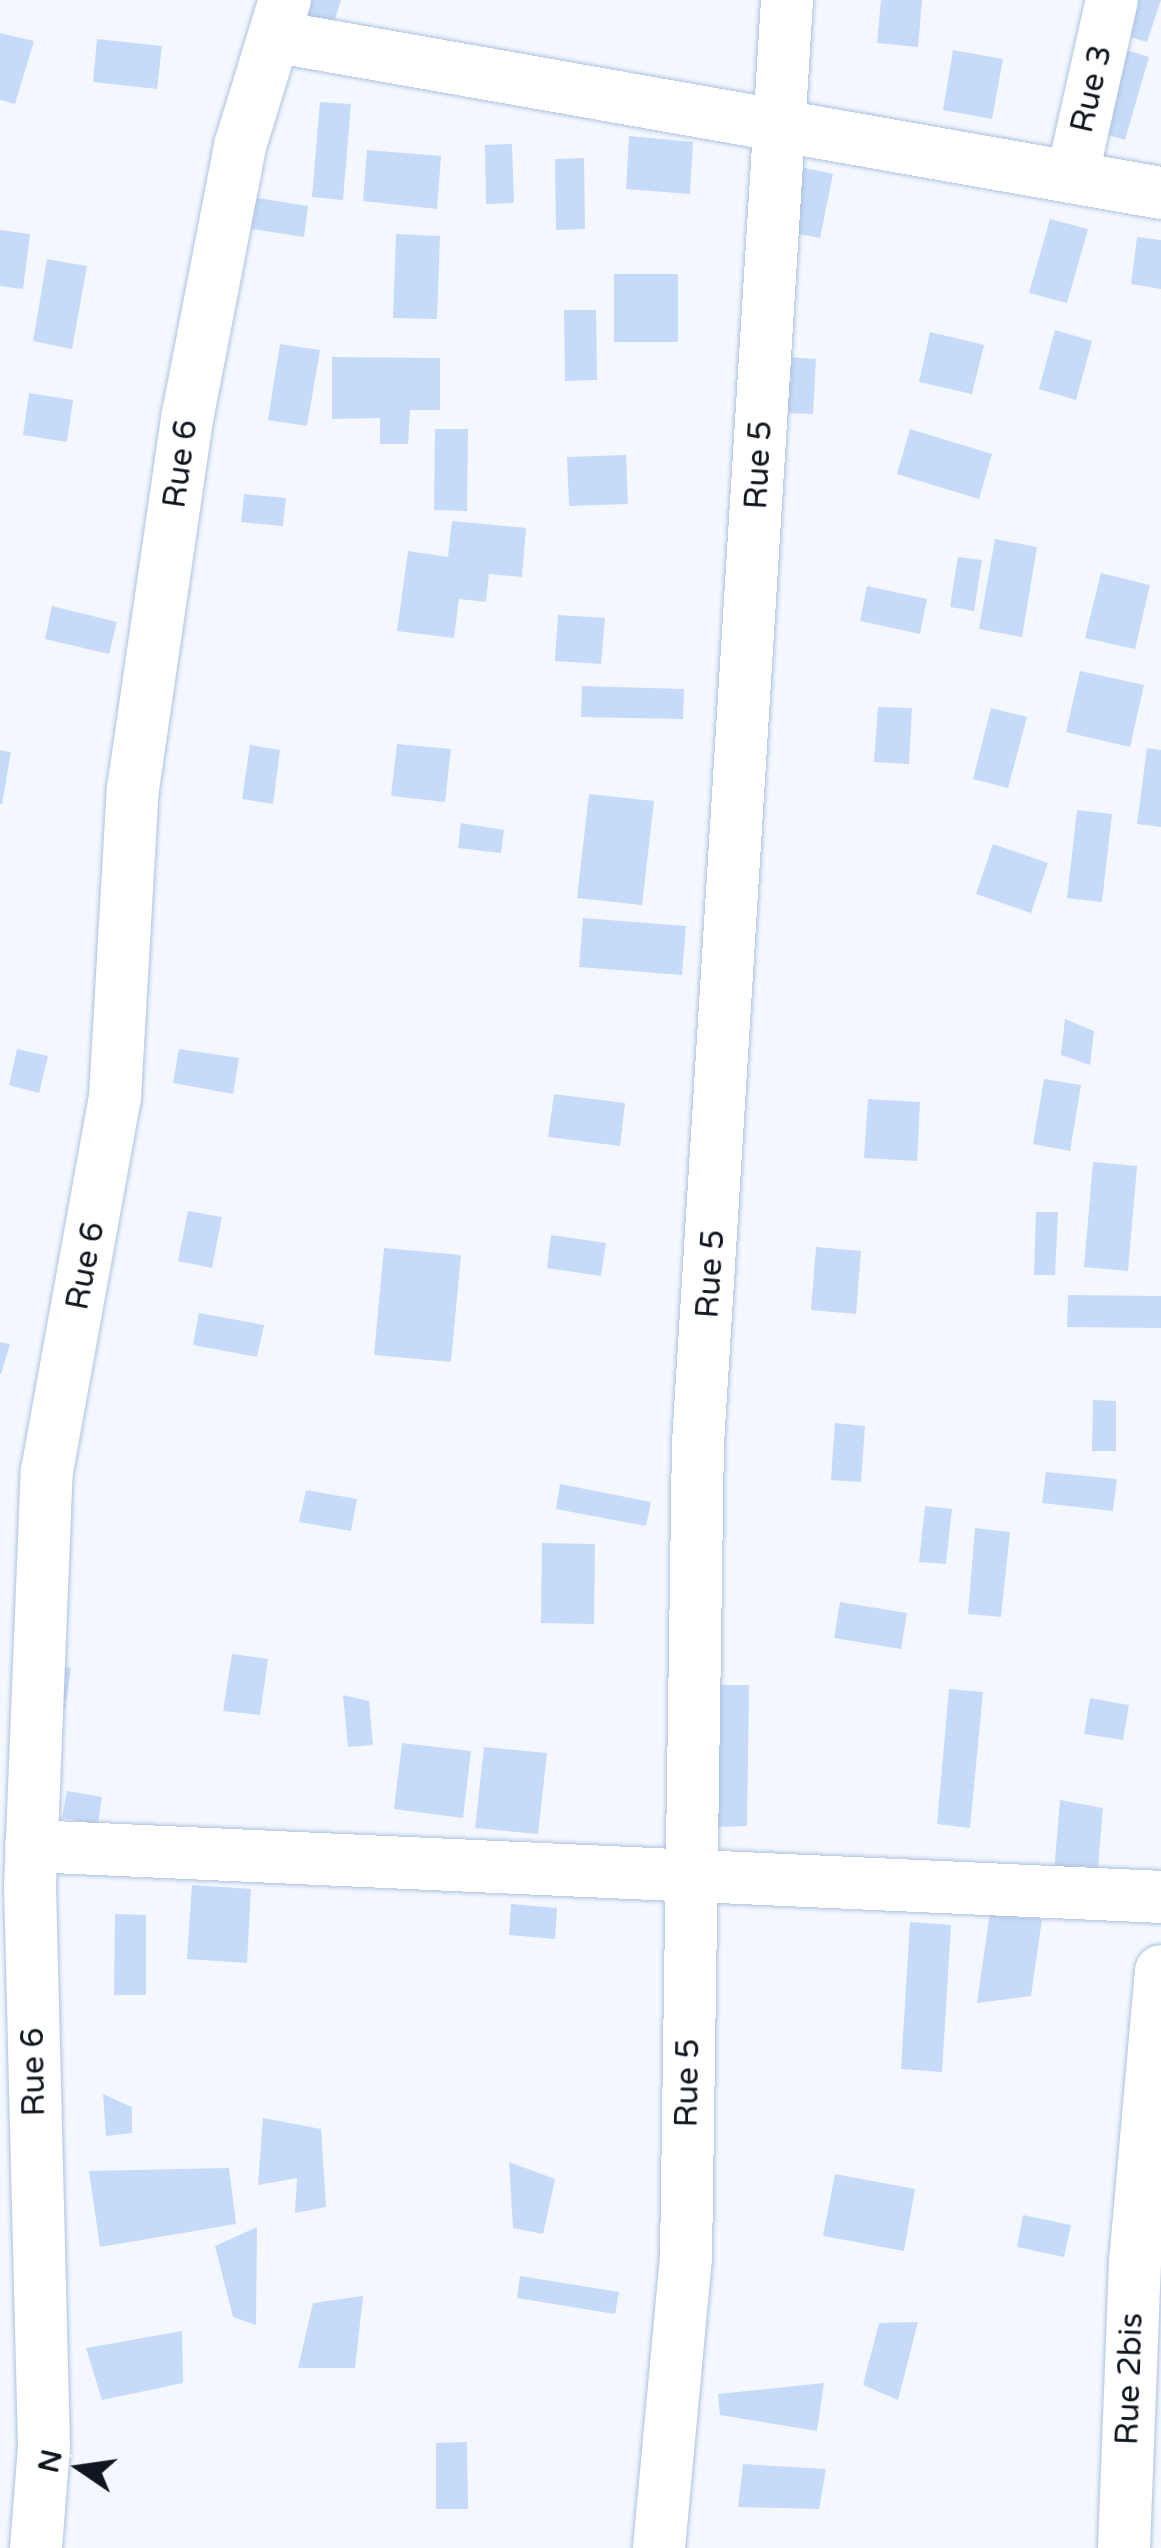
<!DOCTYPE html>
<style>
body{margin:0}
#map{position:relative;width:1161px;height:2548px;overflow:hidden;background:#f4f8fe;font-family:"Varela Round",sans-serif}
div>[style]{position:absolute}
.building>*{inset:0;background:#c6daf9}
.roads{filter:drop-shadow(0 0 2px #aec1e0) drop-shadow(0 0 2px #aec1e0)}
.minor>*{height:52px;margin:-26px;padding:0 26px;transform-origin:26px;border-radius:26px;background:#fff}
span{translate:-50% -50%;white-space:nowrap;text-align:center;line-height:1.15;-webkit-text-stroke:8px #fff;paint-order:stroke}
.street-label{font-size:32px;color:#0f1620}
.north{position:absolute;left:30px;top:2418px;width:100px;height:100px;-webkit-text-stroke:8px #fff;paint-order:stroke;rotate:283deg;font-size:28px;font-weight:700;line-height:40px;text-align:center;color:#0f1620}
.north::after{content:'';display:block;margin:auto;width:35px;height:45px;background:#0f1620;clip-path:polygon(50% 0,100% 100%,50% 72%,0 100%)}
</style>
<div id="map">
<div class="building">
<i style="clip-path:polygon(311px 0,341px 0,331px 32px,304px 23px)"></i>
<i style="clip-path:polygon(881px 0,922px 0,918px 47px,877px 43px)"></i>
<i style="clip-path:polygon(1132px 0,1161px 0,1147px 42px,1121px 34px)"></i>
<i style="clip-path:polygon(0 33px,34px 41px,15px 104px,0 100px)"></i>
<i style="clip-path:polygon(97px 39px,162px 46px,157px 89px,93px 82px)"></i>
<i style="clip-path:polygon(1123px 49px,1149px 57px,1125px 140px,1098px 132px)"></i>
<i style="clip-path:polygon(953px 50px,1003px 59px,992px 119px,943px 110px)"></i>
<i style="clip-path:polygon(320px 102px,351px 104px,343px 200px,312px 197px)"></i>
<i style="clip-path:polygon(629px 136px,693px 142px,690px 194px,626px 189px)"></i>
<i style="clip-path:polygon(512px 144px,514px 203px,486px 204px,485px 145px)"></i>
<i style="clip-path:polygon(367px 150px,441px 156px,437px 209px,363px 201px)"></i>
<i style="clip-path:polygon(584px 158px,585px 229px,556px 230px,555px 159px)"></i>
<i style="clip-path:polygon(796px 166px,833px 174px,820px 238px,783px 231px)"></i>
<i style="clip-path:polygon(250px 197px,308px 206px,304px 237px,245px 228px)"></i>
<i style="clip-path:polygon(1050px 219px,1088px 229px,1067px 303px,1029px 293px)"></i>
<i style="clip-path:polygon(0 230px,30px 234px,23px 289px,0 286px)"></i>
<i style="clip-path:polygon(396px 234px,440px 236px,437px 319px,393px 318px)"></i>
<i style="clip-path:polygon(1137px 237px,1161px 240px,1161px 289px,1131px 284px)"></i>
<i style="clip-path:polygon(47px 259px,87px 266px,72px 349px,33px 341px)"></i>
<i style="clip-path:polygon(614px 274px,678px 274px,678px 342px,614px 342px)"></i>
<i style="clip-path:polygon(564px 310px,596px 310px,597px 380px,565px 381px)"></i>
<i style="clip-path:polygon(1055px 330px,1092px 341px,1076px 400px,1039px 389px)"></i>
<i style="clip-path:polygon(930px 332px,984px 345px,972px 394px,919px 382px)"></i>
<i style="clip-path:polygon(280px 344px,320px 350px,307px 426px,268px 420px)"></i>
<i style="clip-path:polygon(332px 357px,440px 358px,440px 410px,410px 410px,408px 444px,380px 444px,380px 418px,332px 419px)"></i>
<i style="clip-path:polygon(787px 357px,816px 359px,813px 414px,785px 413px)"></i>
<i style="clip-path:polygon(29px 393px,73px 400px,67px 442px,23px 435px)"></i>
<i style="clip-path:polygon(435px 429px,468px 429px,467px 511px,434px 510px)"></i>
<i style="clip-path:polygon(910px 429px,992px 454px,979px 499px,897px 474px)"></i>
<i style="clip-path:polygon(626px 455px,628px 504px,569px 506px,567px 457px)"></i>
<i style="clip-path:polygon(244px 494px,286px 498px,283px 526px,241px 522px)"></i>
<i style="clip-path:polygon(452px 521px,526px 528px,522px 577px,489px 574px,486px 602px,459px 599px,454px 638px,397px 631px,408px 551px,448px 557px)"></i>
<i style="clip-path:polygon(995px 539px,1037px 547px,1022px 637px,979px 629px)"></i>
<i style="clip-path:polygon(958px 557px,982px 560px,974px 611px,950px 607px)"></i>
<i style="clip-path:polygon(1101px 573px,1150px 585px,1135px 649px,1085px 638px)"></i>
<i style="clip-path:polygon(867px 586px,927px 599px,920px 634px,860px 621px)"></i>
<i style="clip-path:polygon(52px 606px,117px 622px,109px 654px,45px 639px)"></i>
<i style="clip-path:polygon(558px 615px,605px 618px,601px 664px,555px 661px)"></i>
<i style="clip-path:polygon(1080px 671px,1144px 685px,1130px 747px,1066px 732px)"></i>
<i style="clip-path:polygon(582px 686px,684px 689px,683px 719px,581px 717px)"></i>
<i style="clip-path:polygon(878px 707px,912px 708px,909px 764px,874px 762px)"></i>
<i style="clip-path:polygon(991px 708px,1027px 717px,1008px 788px,973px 779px)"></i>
<i style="clip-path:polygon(397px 744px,451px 749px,445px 802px,391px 796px)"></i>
<i style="clip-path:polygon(250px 745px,280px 750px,273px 804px,242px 799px)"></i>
<i style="clip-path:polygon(1147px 748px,1161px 750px,1161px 827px,1137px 824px)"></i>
<i style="clip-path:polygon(0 750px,11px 752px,2px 804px,0 804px)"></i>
<i style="clip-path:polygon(589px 794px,654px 801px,642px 905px,577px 898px)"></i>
<i style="clip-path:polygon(1077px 810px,1112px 814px,1102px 902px,1067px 898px)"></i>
<i style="clip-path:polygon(461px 823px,504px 830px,501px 853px,458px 848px)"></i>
<i style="clip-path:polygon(993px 844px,1048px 863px,1031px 913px,976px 894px)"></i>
<i style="clip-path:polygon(583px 918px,686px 926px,682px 975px,579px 967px)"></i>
<i style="clip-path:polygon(1065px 1019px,1094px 1031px,1090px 1065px,1061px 1055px)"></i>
<i style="clip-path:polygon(17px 1049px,48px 1056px,39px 1093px,9px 1085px)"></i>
<i style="clip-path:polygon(179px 1049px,239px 1058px,233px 1094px,173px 1083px)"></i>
<i style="clip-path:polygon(1044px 1079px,1081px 1085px,1070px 1151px,1033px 1144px)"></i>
<i style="clip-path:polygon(554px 1094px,625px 1103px,620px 1146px,548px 1137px)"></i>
<i style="clip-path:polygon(868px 1099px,920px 1102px,917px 1161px,864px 1158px)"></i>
<i style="clip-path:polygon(1093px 1162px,1137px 1166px,1128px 1271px,1084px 1267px)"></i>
<i style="clip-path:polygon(188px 1211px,222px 1217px,212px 1268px,178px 1261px)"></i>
<i style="clip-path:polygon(1036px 1212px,1058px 1212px,1055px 1275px,1034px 1275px)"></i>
<i style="clip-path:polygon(551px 1235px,606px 1243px,601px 1276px,547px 1268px)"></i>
<i style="clip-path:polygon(816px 1247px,861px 1251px,856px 1314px,811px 1310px)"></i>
<i style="clip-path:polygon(384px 1248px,461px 1255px,451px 1362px,374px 1355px)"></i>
<i style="clip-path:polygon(1068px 1295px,1161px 1296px,1161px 1328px,1067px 1327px)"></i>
<i style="clip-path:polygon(199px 1313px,264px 1325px,257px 1357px,193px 1345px)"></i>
<i style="clip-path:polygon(0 1342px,10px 1344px,1px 1374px,0 1374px)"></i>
<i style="clip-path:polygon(1093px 1400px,1116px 1401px,1116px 1451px,1092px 1451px)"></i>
<i style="clip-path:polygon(835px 1423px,865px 1426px,861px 1482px,831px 1480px)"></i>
<i style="clip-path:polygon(1046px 1472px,1117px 1479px,1113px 1511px,1042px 1503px)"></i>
<i style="clip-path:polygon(560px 1484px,651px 1502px,646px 1526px,556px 1509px)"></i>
<i style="clip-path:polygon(306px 1490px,357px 1499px,351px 1531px,299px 1522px)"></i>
<i style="clip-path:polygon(925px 1506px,952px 1509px,946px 1564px,919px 1562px)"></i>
<i style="clip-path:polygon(975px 1528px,1010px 1532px,1001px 1617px,968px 1614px)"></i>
<i style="clip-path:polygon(542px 1543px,595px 1544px,594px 1624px,541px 1623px)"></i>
<i style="clip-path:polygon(840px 1602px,907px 1613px,901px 1649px,834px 1638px)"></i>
<i style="clip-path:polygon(232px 1654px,268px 1659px,260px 1715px,223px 1711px)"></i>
<i style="clip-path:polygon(46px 1665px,71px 1668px,65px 1710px,40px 1706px)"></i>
<i style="clip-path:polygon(720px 1685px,749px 1685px,747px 1826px,718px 1827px)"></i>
<i style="clip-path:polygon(949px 1689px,983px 1692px,970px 1828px,937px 1824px)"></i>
<i style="clip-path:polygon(343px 1695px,369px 1701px,373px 1745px,348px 1747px)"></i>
<i style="clip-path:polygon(1090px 1698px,1129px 1705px,1123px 1740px,1084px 1734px)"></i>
<i style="clip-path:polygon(402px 1743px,471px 1751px,463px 1818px,394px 1809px)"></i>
<i style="clip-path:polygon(484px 1747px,547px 1753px,538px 1834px,475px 1828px)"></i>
<i style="clip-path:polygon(67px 1791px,102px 1797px,98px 1824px,62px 1818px)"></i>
<i style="clip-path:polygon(1060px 1800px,1103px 1808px,1097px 1877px,1054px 1872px)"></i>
<i style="clip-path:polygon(192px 1885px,251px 1889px,247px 1963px,187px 1959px)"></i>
<i style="clip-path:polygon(511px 1904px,557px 1908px,555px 1939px,509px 1935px)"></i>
<i style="clip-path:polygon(990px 1912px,1042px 1919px,1031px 1996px,977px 2003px)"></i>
<i style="clip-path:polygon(115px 1914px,146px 1915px,146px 1995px,114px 1995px)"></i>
<i style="clip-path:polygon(910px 1922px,951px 1925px,942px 2072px,901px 2069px)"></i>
<i style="clip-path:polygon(103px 2094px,132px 2107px,132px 2133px,106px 2136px)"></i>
<i style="clip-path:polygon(263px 2118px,321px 2129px,326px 2207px,295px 2213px,297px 2178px,258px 2185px)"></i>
<i style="clip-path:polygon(509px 2162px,555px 2179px,543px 2234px,513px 2228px)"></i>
<i style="clip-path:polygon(229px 2168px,236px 2224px,100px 2247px,89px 2171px)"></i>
<i style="clip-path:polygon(835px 2174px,915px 2189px,904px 2251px,823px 2236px)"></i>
<i style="clip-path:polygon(1023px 2215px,1071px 2225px,1064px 2257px,1017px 2247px)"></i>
<i style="clip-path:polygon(257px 2227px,256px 2325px,233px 2317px,215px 2246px)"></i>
<i style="clip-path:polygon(520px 2276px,619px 2292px,615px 2314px,517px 2298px)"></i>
<i style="clip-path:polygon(363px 2296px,355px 2368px,298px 2368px,313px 2303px)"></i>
<i style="clip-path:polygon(918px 2322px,898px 2400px,863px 2385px,879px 2323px)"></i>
<i style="clip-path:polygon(182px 2331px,183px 2383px,102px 2400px,86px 2348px)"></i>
<i style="clip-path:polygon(824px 2383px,817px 2431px,720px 2415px,718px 2394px)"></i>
<i style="clip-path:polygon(467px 2442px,468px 2509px,436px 2509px,436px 2443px)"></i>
<i style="clip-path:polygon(743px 2464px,826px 2469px,819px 2509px,738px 2507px)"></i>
</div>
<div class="roads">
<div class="minor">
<i style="left:278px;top:37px;width:897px;rotate:10.02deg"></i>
<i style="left:1072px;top:177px;width:181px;rotate:-77.3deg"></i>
<i style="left:31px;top:1846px;width:1131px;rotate:2.58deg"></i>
<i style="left:36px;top:2548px;width:101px;rotate:-85.5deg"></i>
<i style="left:44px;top:2447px;width:560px;rotate:-91.43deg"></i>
<i style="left:30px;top:1887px;width:416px;rotate:-87.7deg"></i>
<i style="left:47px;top:1471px;width:380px;rotate:-79.7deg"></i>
<i style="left:115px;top:1097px;width:309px;rotate:-86.7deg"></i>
<i style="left:133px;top:789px;width:379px;rotate:-81.7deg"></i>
<i style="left:188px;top:414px;width:273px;rotate:-79deg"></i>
<i style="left:240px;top:146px;width:153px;rotate:-72.9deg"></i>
<i style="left:659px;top:2548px;width:291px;rotate:-84.7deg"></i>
<i style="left:686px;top:2258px;width:815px;rotate:-89.16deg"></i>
<i style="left:698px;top:1443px;width:1446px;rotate:-86.47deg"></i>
<i style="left:1124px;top:2548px;width:286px;rotate:-87.8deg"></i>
<i style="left:1135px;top:2262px;width:292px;rotate:-84.9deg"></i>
</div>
</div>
<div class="street-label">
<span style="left:1092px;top:89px;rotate:-77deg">Rue 3</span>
<span style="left:181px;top:464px;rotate:-82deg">Rue 6</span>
<span style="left:759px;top:465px;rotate:-87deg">Rue 5</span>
<span style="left:86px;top:1266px;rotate:-79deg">Rue 6</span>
<span style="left:711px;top:1274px;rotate:-86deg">Rue 5</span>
<span style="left:34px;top:2072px;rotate:-91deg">Rue 6</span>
<span style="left:688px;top:2083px;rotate:-89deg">Rue 5</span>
<span style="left:1130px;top:2379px;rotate:-88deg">Rue 2bis</span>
</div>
<div class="north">N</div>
</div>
